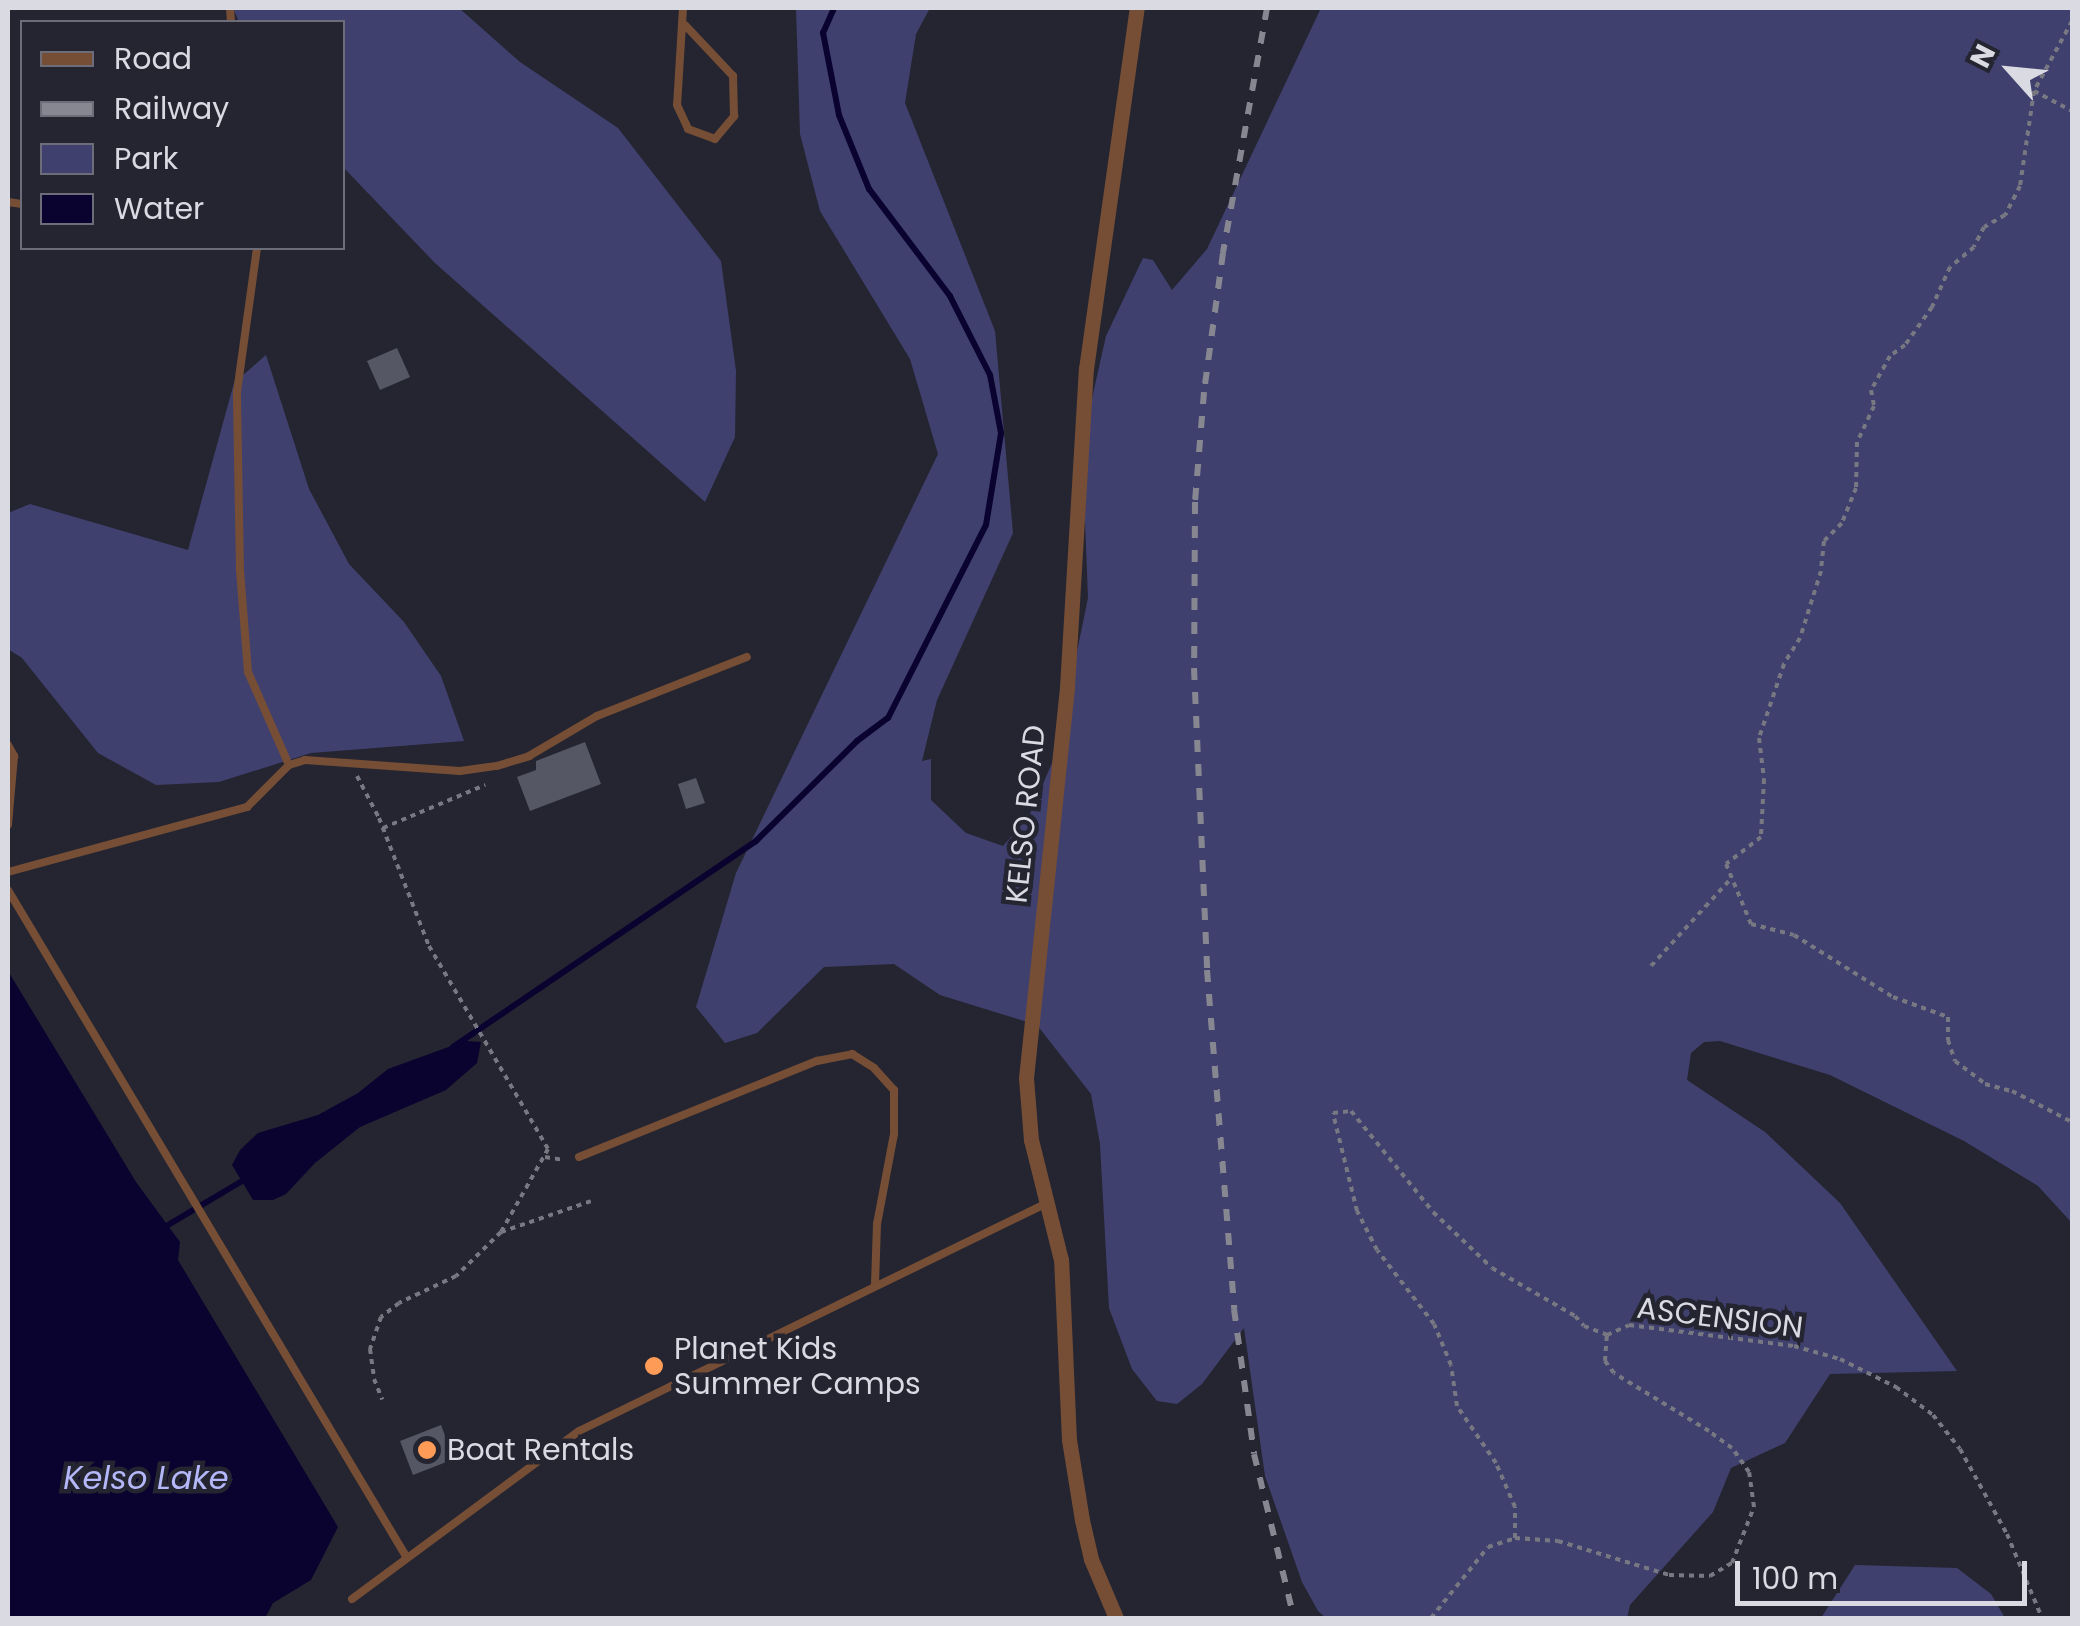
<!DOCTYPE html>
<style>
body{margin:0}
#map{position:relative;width:2080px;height:1626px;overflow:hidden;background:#242531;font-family:Poppins,sans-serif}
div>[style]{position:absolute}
.green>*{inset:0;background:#40406f}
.water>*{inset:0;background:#0a022f}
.stream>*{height:6px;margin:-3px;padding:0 3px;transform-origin:3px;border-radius:3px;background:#0a022f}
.building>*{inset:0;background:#555765}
.path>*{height:4px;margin-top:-2px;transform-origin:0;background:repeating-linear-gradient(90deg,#777882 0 5px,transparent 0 10px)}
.lane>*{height:8px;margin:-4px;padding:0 4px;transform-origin:4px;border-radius:4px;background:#764e35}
.street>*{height:15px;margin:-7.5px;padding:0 7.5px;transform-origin:7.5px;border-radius:7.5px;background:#764e35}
.rail>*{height:6px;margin-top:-3px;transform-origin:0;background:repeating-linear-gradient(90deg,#868791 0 12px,transparent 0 24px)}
.dots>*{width:28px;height:28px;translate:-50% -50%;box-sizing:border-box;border:5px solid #242531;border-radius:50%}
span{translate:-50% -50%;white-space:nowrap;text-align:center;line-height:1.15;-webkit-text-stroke:9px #242531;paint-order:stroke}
.street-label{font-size:30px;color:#d9dae2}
.poi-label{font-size:30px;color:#d9dae2}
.left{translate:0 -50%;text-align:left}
.water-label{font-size:32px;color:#b4b7f9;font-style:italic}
.frame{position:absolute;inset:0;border:10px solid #d9dae2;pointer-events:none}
.legend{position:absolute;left:20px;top:20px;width:325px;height:230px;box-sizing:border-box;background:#242531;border:2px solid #6c6d78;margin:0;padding:12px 18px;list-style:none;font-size:30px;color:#d9dae2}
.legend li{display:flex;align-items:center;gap:20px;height:50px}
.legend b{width:50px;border:2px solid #6c6d78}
.north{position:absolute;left:1960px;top:20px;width:100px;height:100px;-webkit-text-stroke:8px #242531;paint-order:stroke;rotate:297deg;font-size:28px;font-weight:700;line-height:40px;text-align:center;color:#d9dae2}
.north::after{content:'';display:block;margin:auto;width:35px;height:45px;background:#d9dae2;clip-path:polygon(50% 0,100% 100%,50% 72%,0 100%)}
.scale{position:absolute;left:1735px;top:1561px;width:292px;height:45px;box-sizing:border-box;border:5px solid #d9dae2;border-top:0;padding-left:12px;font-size:30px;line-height:35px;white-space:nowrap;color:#d9dae2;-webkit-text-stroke:8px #242531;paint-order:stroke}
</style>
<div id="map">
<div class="green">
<i style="clip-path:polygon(233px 8px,459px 8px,520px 62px,618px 128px,721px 261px,736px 371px,735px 437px,705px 502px,435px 263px,343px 167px,342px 22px,239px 22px)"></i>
<i style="clip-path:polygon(796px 8px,930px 8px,916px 34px,905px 103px,995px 331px,1013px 533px,937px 700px,922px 761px,931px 759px,931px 800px,966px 833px,1003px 846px,1029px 816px,1056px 754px,1088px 598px,1082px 443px,1106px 336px,1143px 258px,1153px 260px,1172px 290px,1207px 249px,1321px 8px,2072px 8px,2072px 1223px,2038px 1186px,1964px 1141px,1830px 1075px,1720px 1041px,1704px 1042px,1691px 1053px,1687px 1080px,1765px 1132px,1840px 1203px,1957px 1371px,1830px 1374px,1785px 1443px,1731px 1468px,1713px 1512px,1630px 1605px,1627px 1618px,1326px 1618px,1318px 1611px,1302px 1582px,1265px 1476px,1244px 1328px,1202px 1384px,1177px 1404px,1157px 1401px,1132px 1369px,1109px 1308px,1100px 1144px,1091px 1094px,1037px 1025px,940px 995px,894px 964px,824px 967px,757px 1033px,725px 1043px,696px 1007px,736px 873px,938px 454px,910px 359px,820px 211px,800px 134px)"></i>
<i style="clip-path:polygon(266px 355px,309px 489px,349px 564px,404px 622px,441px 676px,464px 741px,311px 753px,219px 782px,156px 785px,98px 753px,22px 658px,8px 649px,8px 513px,30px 504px,188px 550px,234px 383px)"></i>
<i style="clip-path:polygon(1855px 1565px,1957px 1568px,1991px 1594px,2005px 1618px,1821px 1618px)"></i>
</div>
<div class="water">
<i style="clip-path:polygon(8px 971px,136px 1182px,180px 1242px,178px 1260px,338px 1527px,311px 1580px,273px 1603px,265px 1618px,8px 1618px)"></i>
<i style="clip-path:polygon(465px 1041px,481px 1042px,477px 1063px,446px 1090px,360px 1127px,315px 1163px,286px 1194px,273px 1200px,253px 1200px,232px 1165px,240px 1150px,258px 1133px,318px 1115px,358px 1093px,388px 1069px)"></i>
</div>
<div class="stream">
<i style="left:453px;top:1047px;width:366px;rotate:-34.2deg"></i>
<i style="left:756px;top:841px;width:142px;rotate:-44.7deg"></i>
<i style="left:857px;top:741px;width:39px;rotate:-37deg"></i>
<i style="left:888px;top:718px;width:216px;rotate:-63.1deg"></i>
<i style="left:986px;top:525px;width:93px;rotate:-80.7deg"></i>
<i style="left:1001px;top:433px;width:59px;rotate:-100.7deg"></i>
<i style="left:990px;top:375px;width:89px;rotate:-116.9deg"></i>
<i style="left:950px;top:296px;width:134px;rotate:-127.1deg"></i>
<i style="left:869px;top:189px;width:80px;rotate:-112.1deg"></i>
<i style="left:839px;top:115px;width:84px;rotate:-101deg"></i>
<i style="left:823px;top:33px;width:27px;rotate:-66deg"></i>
<i style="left:168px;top:1225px;width:94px;rotate:-30.7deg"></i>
</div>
<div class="building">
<i style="clip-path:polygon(397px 348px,410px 377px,380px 390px,367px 361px)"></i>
<i style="clip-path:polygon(585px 742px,601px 784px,530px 811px,517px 777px,536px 770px,536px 761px)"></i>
<i style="clip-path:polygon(696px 778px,705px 803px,686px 809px,678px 784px)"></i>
<i style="clip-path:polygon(658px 1354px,666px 1369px,648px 1378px,641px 1363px)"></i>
<i style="clip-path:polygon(441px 1425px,454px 1459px,413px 1475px,400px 1441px)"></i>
</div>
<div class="path">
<i style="left:2072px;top:21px;width:80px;rotate:118.5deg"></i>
<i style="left:2034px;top:91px;width:96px;rotate:98.4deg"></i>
<i style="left:2020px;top:186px;width:33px;rotate:117deg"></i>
<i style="left:2005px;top:215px;width:24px;rotate:150deg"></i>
<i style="left:1984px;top:227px;width:22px;rotate:117deg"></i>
<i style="left:1974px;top:247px;width:31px;rotate:140deg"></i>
<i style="left:1950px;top:267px;width:44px;rotate:114.2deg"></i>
<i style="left:1932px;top:307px;width:47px;rotate:125.4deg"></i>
<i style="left:1905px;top:345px;width:19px;rotate:144deg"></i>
<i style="left:1890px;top:356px;width:39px;rotate:119deg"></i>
<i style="left:1871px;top:390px;width:16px;rotate:79deg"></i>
<i style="left:1874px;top:406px;width:40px;rotate:115deg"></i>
<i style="left:1857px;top:442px;width:46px;rotate:91.2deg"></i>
<i style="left:1856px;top:488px;width:38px;rotate:112deg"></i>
<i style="left:1842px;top:523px;width:25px;rotate:135deg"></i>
<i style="left:1824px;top:541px;width:30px;rotate:96deg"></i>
<i style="left:1821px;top:571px;width:70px;rotate:107.4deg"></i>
<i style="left:1800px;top:638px;width:31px;rotate:122deg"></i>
<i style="left:1784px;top:664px;width:78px;rotate:108.7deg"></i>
<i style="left:1759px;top:738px;width:41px;rotate:83deg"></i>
<i style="left:1764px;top:779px;width:58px;rotate:93deg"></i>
<i style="left:1761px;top:837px;width:44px;rotate:142.4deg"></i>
<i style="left:1726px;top:864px;width:65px;rotate:67.4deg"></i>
<i style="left:1751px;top:924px;width:44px;rotate:14.3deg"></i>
<i style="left:1794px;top:935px;width:117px;rotate:32.1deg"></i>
<i style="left:1893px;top:997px;width:59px;rotate:20deg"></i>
<i style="left:1948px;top:1017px;width:23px;rotate:90deg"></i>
<i style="left:1948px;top:1040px;width:22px;rotate:72deg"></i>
<i style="left:1955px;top:1061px;width:38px;rotate:37deg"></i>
<i style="left:1985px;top:1084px;width:28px;rotate:15deg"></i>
<i style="left:2012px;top:1091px;width:68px;rotate:27.3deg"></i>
<i style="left:2034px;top:91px;width:43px;rotate:27.8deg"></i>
<i style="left:357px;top:776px;width:47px;rotate:62.4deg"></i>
<i style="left:379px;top:818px;width:137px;rotate:68.7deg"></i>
<i style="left:429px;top:946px;width:235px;rotate:59.6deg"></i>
<i style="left:548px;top:1149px;width:95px;rotate:119.5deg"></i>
<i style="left:501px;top:1232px;width:63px;rotate:135.6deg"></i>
<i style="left:456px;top:1276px;width:63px;rotate:154.7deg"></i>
<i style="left:399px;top:1303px;width:23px;rotate:142deg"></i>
<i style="left:381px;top:1317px;width:34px;rotate:109deg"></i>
<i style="left:370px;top:1349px;width:30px;rotate:82deg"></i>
<i style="left:374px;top:1379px;width:22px;rotate:68deg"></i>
<i style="left:383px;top:828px;width:111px;rotate:-22.9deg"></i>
<i style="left:1651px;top:966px;width:115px;rotate:-47.5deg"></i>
<i style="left:545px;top:1157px;width:20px;rotate:9deg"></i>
<i style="left:501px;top:1232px;width:95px;rotate:-19deg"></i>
<i style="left:1515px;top:1538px;width:31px;rotate:-90deg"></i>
<i style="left:1515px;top:1507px;width:48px;rotate:-113.4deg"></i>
<i style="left:1496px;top:1463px;width:69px;rotate:-124.4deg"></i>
<i style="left:1457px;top:1406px;width:41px;rotate:-98.3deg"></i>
<i style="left:1451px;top:1365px;width:44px;rotate:-112.5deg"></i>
<i style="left:1434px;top:1324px;width:93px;rotate:-127.6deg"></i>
<i style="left:1377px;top:1250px;width:44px;rotate:-117.1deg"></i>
<i style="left:1357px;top:1211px;width:101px;rotate:-103.8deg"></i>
<i style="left:1333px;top:1113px;width:18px;rotate:-6deg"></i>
<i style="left:1351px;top:1111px;width:130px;rotate:50.9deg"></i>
<i style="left:1433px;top:1212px;width:81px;rotate:43.5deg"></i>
<i style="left:1492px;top:1268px;width:96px;rotate:30deg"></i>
<i style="left:1575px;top:1316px;width:13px;rotate:48deg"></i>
<i style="left:1584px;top:1326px;width:25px;rotate:21deg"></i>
<i style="left:1431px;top:1618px;width:91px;rotate:-51.2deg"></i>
<i style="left:1488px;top:1547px;width:28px;rotate:-18deg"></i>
<i style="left:1515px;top:1538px;width:43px;rotate:4deg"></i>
<i style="left:1558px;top:1541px;width:116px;rotate:17deg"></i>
<i style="left:1669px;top:1575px;width:41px;rotate:1.4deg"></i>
<i style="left:1710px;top:1576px;width:26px;rotate:-31deg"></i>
<i style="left:1732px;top:1563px;width:60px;rotate:-68.6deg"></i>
<i style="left:1754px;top:1507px;width:35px;rotate:-98deg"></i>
<i style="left:1749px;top:1472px;width:29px;rotate:-125deg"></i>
<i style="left:1732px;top:1448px;width:29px;rotate:-144deg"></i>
<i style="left:1709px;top:1431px;width:111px;rotate:-148.6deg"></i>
<i style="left:1614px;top:1373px;width:15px;rotate:-127deg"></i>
<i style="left:1605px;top:1361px;width:26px;rotate:-86deg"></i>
<i style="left:1607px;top:1335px;width:24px;rotate:-24deg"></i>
<i style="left:1629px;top:1325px;width:166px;rotate:7.3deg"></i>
<i style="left:1794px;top:1346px;width:48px;rotate:15.8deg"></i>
<i style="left:1840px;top:1359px;width:63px;rotate:26.6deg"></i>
<i style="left:1896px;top:1387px;width:46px;rotate:37.1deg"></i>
<i style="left:1933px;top:1415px;width:43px;rotate:51.5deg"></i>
<i style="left:1960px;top:1449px;width:97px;rotate:61.1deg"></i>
<i style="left:2007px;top:1534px;width:91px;rotate:67.4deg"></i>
</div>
<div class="lane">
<i style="left:230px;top:8px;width:14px;rotate:86deg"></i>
<i style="left:683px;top:8px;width:97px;rotate:93.5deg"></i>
<i style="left:677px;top:105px;width:26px;rotate:65deg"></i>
<i style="left:688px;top:129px;width:29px;rotate:20deg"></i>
<i style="left:715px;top:139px;width:30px;rotate:-50deg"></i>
<i style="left:734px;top:116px;width:40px;rotate:-91.4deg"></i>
<i style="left:733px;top:76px;width:70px;rotate:-133.3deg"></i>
<i style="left:8px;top:202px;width:14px;rotate:8deg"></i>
<i style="left:8px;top:745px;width:13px;rotate:61deg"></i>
<i style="left:14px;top:756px;width:69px;rotate:95deg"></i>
<i style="left:289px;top:765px;width:17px;rotate:-17deg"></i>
<i style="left:305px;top:760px;width:155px;rotate:4.1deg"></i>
<i style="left:460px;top:771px;width:37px;rotate:-8deg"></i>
<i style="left:497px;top:766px;width:34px;rotate:-17deg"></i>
<i style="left:529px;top:756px;width:79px;rotate:-30.5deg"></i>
<i style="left:597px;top:716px;width:161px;rotate:-21.5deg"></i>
<i style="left:8px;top:872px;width:248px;rotate:-15.2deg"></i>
<i style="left:247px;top:807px;width:59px;rotate:-45deg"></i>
<i style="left:289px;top:765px;width:102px;rotate:-113.8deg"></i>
<i style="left:248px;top:672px;width:101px;rotate:-94.5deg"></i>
<i style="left:240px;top:571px;width:179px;rotate:-91deg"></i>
<i style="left:237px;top:392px;width:145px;rotate:-82.1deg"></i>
<i style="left:8px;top:890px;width:778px;rotate:59.15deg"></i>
<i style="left:579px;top:1157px;width:257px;rotate:-22deg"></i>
<i style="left:817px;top:1061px;width:36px;rotate:-11deg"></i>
<i style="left:852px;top:1054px;width:26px;rotate:32deg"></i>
<i style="left:874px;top:1068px;width:30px;rotate:48deg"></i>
<i style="left:894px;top:1090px;width:44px;rotate:90deg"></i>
<i style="left:894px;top:1134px;width:92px;rotate:100.7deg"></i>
<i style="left:877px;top:1224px;width:61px;rotate:91.9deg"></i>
<i style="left:352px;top:1599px;width:282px;rotate:-36.5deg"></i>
<i style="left:579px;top:1431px;width:521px;rotate:-25.97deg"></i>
</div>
<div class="street">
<i style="left:1116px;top:1618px;width:64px;rotate:-113deg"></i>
<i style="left:1091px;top:1559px;width:40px;rotate:-103deg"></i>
<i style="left:1082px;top:1520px;width:81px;rotate:-99.2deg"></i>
<i style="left:1069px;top:1440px;width:180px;rotate:-92.5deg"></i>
<i style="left:1061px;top:1260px;width:124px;rotate:-104deg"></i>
<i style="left:1031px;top:1140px;width:62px;rotate:-94.6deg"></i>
<i style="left:1026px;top:1078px;width:393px;rotate:-84deg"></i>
<i style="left:1067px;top:687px;width:319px;rotate:-86.6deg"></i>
<i style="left:1086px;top:369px;width:365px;rotate:-82deg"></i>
</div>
<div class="rail">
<i style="left:1267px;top:8px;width:249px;rotate:100.2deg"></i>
<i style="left:1223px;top:253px;width:140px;rotate:97.8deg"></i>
<i style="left:1204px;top:392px;width:110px;rotate:94.7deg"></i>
<i style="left:1195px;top:502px;width:166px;rotate:90.3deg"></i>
<i style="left:1194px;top:668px;width:302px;rotate:87.5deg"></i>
<i style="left:1207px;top:970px;width:340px;rotate:85.4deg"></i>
<i style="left:1234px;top:1309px;width:146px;rotate:82.1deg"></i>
<i style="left:1254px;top:1454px;width:169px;rotate:76.3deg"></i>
</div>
<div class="dots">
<i style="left:654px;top:1366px;background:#fe9c57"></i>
<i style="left:427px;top:1450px;background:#fe9c57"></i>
</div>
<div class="street-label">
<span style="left:1026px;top:814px;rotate:-84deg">KELSO ROAD</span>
<span style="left:1720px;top:1318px;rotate:7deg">ASCENSION</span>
</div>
<div class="poi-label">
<span class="left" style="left:674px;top:1366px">Planet Kids<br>Summer Camps</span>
<span class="left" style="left:447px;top:1450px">Boat Rentals</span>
</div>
<div class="water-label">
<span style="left:146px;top:1478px">Kelso Lake</span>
</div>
<div class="frame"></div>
<ul class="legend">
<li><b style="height:12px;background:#764e35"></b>Road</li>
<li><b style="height:12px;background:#868791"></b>Railway</li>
<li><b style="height:28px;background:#40406f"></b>Park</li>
<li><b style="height:28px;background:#0a022f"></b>Water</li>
</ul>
<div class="north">N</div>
<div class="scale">100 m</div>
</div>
